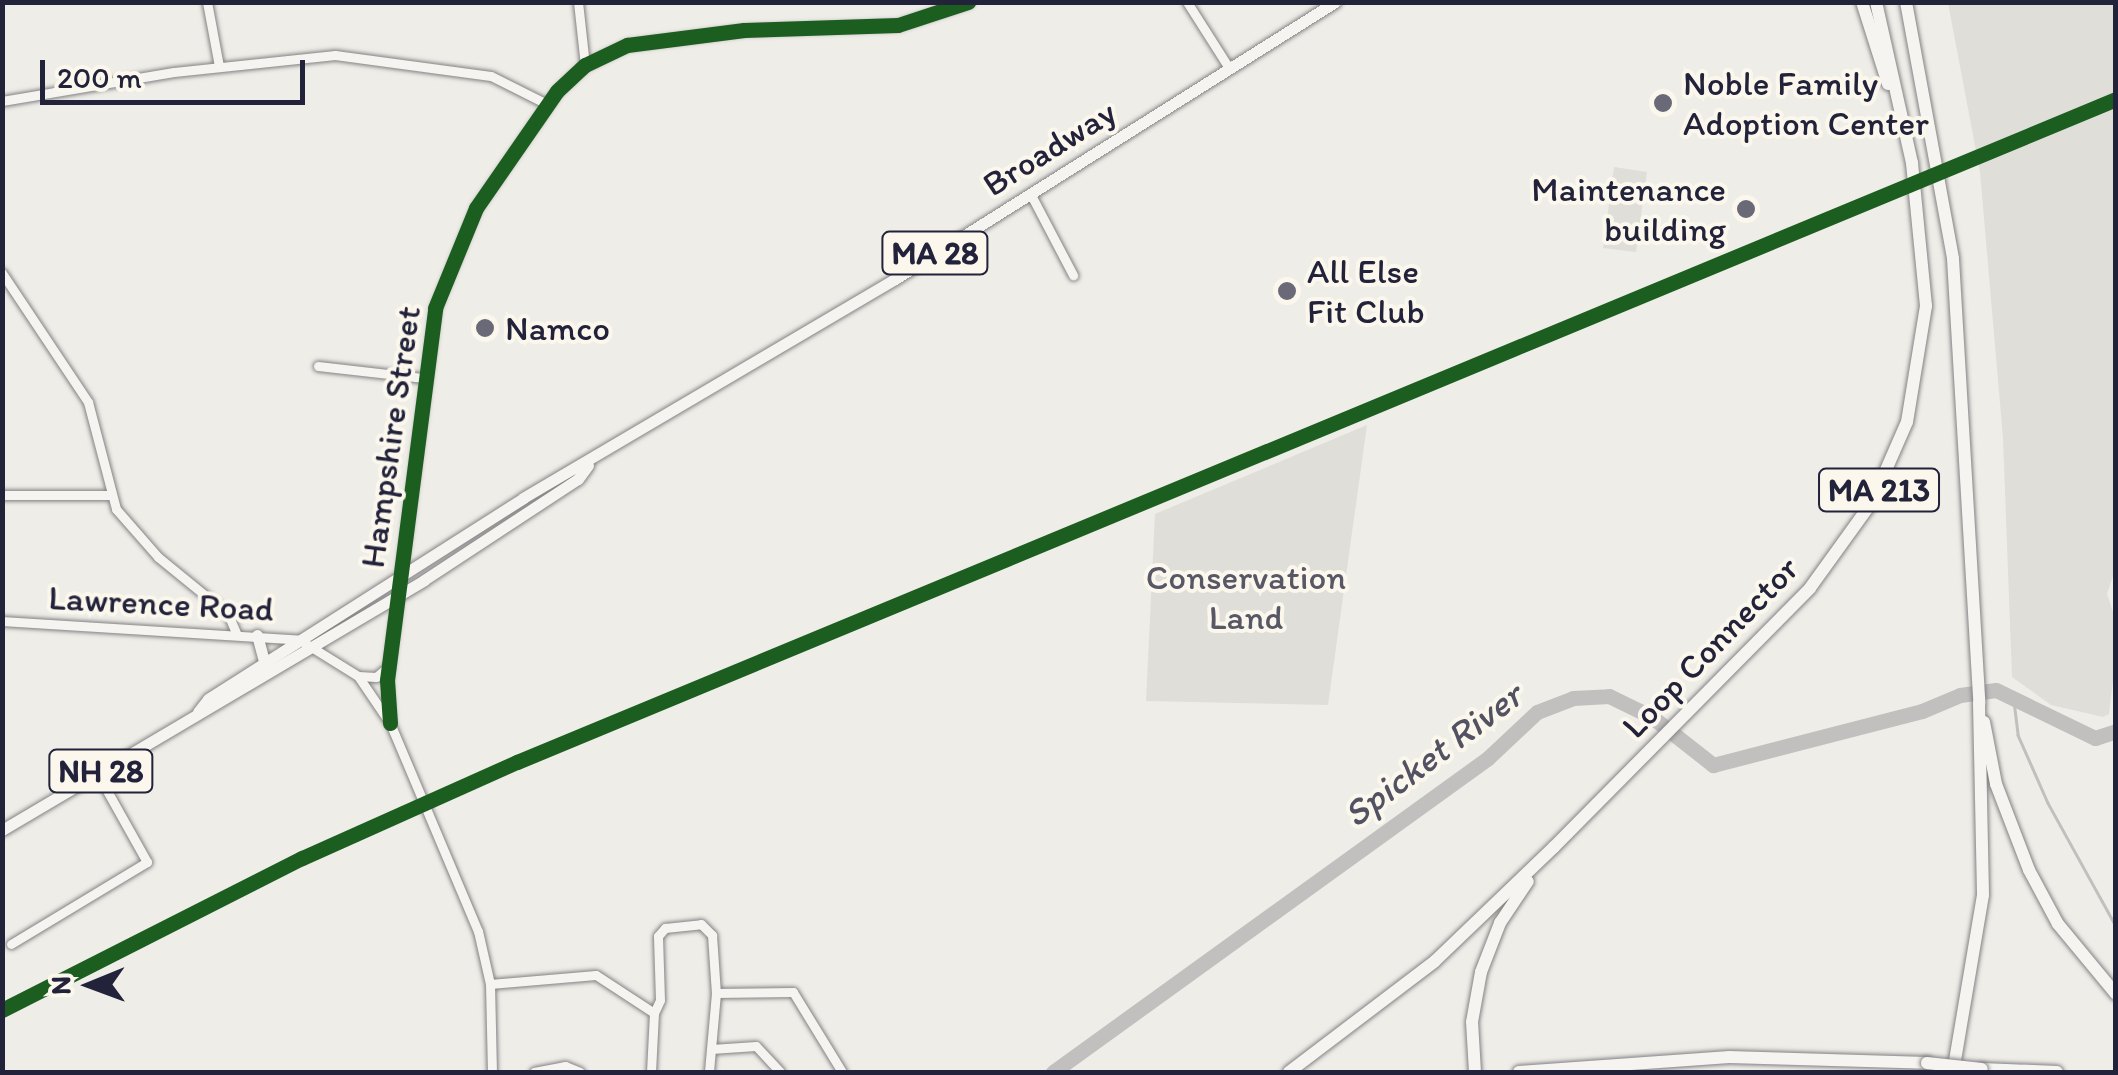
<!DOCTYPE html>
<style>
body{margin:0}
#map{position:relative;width:2118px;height:1075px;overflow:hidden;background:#efede8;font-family:Itim,sans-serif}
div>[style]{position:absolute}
.green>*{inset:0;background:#e0ded9}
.stream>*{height:2.5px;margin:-1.25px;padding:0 1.25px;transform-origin:1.25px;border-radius:1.25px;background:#c2bfbf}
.river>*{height:15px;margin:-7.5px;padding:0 7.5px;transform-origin:7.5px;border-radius:7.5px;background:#c2bfbf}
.roads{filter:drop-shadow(0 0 2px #838284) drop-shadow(0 0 2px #838284)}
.minor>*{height:9px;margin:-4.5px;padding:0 4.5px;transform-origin:4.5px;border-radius:4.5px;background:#f5f4f0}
.major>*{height:11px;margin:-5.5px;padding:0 5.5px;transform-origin:5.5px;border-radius:5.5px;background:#f5f4f0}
.highway>*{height:12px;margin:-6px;padding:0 6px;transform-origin:6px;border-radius:6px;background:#f5f4f0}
.bridges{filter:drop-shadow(0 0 2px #838284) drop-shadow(0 0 2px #838284)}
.highway-bridge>*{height:12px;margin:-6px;padding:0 6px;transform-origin:6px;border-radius:6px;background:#f5f4f0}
.cycleway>*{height:15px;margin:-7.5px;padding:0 7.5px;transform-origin:7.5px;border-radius:7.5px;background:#1b5e20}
.dots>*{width:28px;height:28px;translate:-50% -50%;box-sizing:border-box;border:5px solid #fbf7ec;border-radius:50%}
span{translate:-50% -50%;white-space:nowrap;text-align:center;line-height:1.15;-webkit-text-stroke:8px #fbf7ec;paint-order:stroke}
.shield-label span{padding:2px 8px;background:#fbf7ec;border:2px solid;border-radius:8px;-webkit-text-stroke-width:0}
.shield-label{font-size:32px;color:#22223b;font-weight:700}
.poi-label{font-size:35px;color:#22223b}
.left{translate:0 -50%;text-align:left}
.right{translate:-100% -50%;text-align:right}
.street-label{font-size:35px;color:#22223b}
.park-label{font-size:35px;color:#575766}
.water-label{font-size:38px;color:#535263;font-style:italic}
.frame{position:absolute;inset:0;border:5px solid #22223b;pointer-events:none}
.north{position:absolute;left:40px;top:935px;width:100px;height:100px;-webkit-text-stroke:8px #fbf7ec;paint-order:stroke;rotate:269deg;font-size:28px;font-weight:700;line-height:40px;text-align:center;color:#22223b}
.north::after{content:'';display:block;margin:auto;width:35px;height:45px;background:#22223b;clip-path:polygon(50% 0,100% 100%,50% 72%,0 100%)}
.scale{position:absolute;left:40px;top:60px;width:265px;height:45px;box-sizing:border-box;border:5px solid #22223b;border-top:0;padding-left:12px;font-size:30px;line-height:35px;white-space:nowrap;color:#22223b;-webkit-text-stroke:8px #fbf7ec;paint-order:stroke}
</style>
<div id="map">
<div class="green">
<i style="clip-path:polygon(1948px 3px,2115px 3px,2116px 567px,2107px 594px,2115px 618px,2116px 656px,2109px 714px,2103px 717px,2051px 705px,2012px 677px,2003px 438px,1980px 172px)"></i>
<i style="clip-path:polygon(1614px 167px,1647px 172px,1636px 252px,1603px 248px)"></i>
<i style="clip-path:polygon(1367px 425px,1328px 705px,1146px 701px,1155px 514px)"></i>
</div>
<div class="stream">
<i style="left:2014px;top:701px;width:34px;rotate:83deg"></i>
<i style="left:2018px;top:735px;width:74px;rotate:66.2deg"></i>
<i style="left:2048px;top:803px;width:141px;rotate:61.1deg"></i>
</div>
<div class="river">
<i style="left:1053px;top:1072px;width:536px;rotate:-35.82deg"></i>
<i style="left:1488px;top:758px;width:67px;rotate:-43.2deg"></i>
<i style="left:1537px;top:712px;width:39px;rotate:-21deg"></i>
<i style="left:1573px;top:698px;width:36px;rotate:-3deg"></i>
<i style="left:1609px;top:696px;width:48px;rotate:26deg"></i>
<i style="left:1652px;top:717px;width:78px;rotate:38.2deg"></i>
<i style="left:1713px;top:765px;width:216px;rotate:-14.5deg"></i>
<i style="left:1922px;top:711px;width:41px;rotate:-22.8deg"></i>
<i style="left:1960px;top:695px;width:36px;rotate:-8deg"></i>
<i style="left:1996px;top:690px;width:110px;rotate:25.9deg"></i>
<i style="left:2095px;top:738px;width:22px;rotate:-18deg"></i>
</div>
<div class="roads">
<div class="minor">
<i style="left:207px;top:2px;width:65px;rotate:79.4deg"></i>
<i style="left:578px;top:2px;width:63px;rotate:83.7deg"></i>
<i style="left:1187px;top:2px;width:78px;rotate:57.5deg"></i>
<i style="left:2px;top:101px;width:174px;rotate:-9.6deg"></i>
<i style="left:174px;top:72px;width:162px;rotate:-6deg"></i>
<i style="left:335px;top:55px;width:157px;rotate:7.7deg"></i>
<i style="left:491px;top:76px;width:63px;rotate:26.6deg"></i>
<i style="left:1030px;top:193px;width:93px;rotate:62.3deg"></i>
<i style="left:2px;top:273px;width:155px;rotate:56.3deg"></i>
<i style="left:88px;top:402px;width:111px;rotate:75.3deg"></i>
<i style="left:116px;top:509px;width:64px;rotate:48.8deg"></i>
<i style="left:158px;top:557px;width:90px;rotate:39.2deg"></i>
<i style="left:228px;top:614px;width:21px;rotate:67deg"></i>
<i style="left:318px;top:366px;width:107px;rotate:6.5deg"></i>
<i style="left:2px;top:495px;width:108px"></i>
<i style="left:2px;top:621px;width:299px;rotate:3.6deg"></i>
<i style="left:300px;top:640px;width:68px;rotate:31.8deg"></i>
<i style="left:358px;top:676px;width:57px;rotate:55.8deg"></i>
<i style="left:390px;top:723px;width:226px;rotate:67.1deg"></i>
<i style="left:478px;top:931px;width:54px;rotate:77.2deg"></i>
<i style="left:490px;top:984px;width:88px;rotate:88.7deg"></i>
<i style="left:358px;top:676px;width:18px;rotate:3deg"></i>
<i style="left:376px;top:677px;width:17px;rotate:-40deg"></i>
<i style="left:390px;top:723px;width:43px;rotate:-94deg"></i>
<i style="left:387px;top:680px;width:375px;rotate:-82.6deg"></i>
<i style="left:435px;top:308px;width:108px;rotate:-67.7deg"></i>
<i style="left:476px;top:208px;width:142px;rotate:-55.3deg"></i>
<i style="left:557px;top:91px;width:38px;rotate:-43deg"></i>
<i style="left:585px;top:65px;width:47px;rotate:-25.5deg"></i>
<i style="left:627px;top:45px;width:118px;rotate:-7.3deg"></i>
<i style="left:744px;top:30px;width:154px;rotate:-1.9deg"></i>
<i style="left:898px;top:25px;width:74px;rotate:-18.2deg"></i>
<i style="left:11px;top:944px;width:159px;rotate:-31.1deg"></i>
<i style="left:147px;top:862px;width:102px;rotate:-119.3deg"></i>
<i style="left:490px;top:984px;width:106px;rotate:-4.9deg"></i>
<i style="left:596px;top:975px;width:69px;rotate:33.2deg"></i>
<i style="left:654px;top:1013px;width:14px;rotate:-65deg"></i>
<i style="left:660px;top:1000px;width:64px;rotate:-91.8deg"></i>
<i style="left:658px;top:936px;width:11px;rotate:-49deg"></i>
<i style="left:665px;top:928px;width:36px;rotate:-6deg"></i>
<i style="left:701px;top:924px;width:16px;rotate:45deg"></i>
<i style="left:712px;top:935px;width:58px;rotate:86.1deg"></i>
<i style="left:716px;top:993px;width:79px;rotate:95.1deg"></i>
<i style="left:716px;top:993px;width:77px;rotate:-0.7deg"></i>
<i style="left:793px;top:992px;width:94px;rotate:58.5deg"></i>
<i style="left:711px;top:1049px;width:45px;rotate:-3.8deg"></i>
<i style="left:756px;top:1046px;width:35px;rotate:47deg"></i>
<i style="left:534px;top:1072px;width:32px;rotate:-11deg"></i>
<i style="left:565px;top:1066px;width:16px;rotate:22deg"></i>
<i style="left:651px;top:1072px;width:59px;rotate:-87.1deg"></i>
</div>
<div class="major">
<i style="left:257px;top:635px;width:28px;rotate:75deg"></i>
<i style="left:198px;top:712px;width:16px;rotate:-52deg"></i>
<i style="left:208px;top:699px;width:374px;rotate:-32.5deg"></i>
<i style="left:523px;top:498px;width:432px;rotate:-30.5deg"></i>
<i style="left:895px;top:279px;width:520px;rotate:-32.19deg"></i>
<i style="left:2px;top:830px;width:490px;rotate:-30.6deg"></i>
<i style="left:424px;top:580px;width:184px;rotate:-33.3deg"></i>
<i style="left:578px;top:479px;width:17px;rotate:-54deg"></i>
</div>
<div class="highway">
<i style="left:1862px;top:2px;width:86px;rotate:72.4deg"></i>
<i style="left:1906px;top:2px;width:261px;rotate:79.6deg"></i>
<i style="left:1953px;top:259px;width:445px;rotate:86.6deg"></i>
<i style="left:1979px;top:703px;width:192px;rotate:88.8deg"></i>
<i style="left:1983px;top:895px;width:180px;rotate:99.6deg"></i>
<i style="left:1984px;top:722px;width:63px;rotate:79deg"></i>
<i style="left:1996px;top:784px;width:92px;rotate:69deg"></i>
<i style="left:2029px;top:870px;width:61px;rotate:61.8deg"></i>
<i style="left:2058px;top:924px;width:91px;rotate:50.4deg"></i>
<i style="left:1982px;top:1069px;width:75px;rotate:2.3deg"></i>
<i style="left:1289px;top:1072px;width:183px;rotate:-37.2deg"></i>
<i style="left:1435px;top:961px;width:165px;rotate:-43.8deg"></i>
<i style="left:1554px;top:847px;width:364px;rotate:-45.3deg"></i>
<i style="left:1810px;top:588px;width:106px;rotate:-54.2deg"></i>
<i style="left:1872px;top:502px;width:87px;rotate:-66.4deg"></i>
<i style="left:1907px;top:422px;width:118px;rotate:-80.7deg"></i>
<i style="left:1926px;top:306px;width:144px;rotate:-95.6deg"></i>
<i style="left:1912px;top:163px;width:165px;rotate:-102.6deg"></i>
<i style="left:1475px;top:1072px;width:50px;rotate:-93.4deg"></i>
<i style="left:1472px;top:1022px;width:51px;rotate:-79.8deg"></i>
<i style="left:1481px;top:972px;width:53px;rotate:-68.8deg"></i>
<i style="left:1500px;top:923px;width:50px;rotate:-56.3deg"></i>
<i style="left:1519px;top:1072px;width:211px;rotate:-4.1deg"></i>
<i style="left:1729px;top:1057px;width:198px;rotate:1.7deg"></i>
</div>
</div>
<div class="bridges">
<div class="highway-bridge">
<i style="left:1927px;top:1063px;width:55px;rotate:6.2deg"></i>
</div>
</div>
<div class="cycleway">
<i style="left:390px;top:723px;width:43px;rotate:-94deg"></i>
<i style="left:387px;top:680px;width:375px;rotate:-82.6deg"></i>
<i style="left:435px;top:308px;width:108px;rotate:-67.7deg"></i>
<i style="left:476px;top:208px;width:142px;rotate:-55.3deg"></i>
<i style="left:557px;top:91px;width:38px;rotate:-43deg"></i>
<i style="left:585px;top:65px;width:47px;rotate:-25.5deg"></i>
<i style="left:627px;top:45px;width:118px;rotate:-7.3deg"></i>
<i style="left:744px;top:30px;width:154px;rotate:-1.9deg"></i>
<i style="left:898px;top:25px;width:74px;rotate:-18.2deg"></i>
<i style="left:2px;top:1010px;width:336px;rotate:-26.9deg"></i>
<i style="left:302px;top:858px;width:235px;rotate:-24.1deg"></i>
<i style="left:517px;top:762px;width:1731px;rotate:-22.52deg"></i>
</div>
<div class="dots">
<i style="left:1663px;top:103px;background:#6a6978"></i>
<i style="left:1746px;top:209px;background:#6a6978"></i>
<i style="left:1287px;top:291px;background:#6a6978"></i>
<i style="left:485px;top:328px;background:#6a6978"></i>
</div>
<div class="shield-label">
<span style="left:935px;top:253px">MA 28</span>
<span style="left:1879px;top:490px">MA 213</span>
<span style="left:101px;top:771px">NH 28</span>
</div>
<div class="poi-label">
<span class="left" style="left:1683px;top:103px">Noble Family<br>Adoption Center</span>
<span class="right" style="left:1726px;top:209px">Maintenance<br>building</span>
<span class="left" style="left:1307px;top:291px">All Else<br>Fit Club</span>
<span class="left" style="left:505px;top:328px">Namco</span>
</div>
<div class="street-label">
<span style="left:1049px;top:148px;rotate:-32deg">Broadway</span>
<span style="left:390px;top:437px;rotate:-82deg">Hampshire Street</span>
<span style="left:161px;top:603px;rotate:3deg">Lawrence Road</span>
<span style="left:1710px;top:647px;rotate:-46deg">Loop Connector</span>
</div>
<div class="park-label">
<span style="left:1246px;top:597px">Conservation<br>Land</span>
</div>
<div class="water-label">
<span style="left:1433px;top:755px;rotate:-37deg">Spicket River</span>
</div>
<div class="frame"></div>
<div class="north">N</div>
<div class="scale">200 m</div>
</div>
